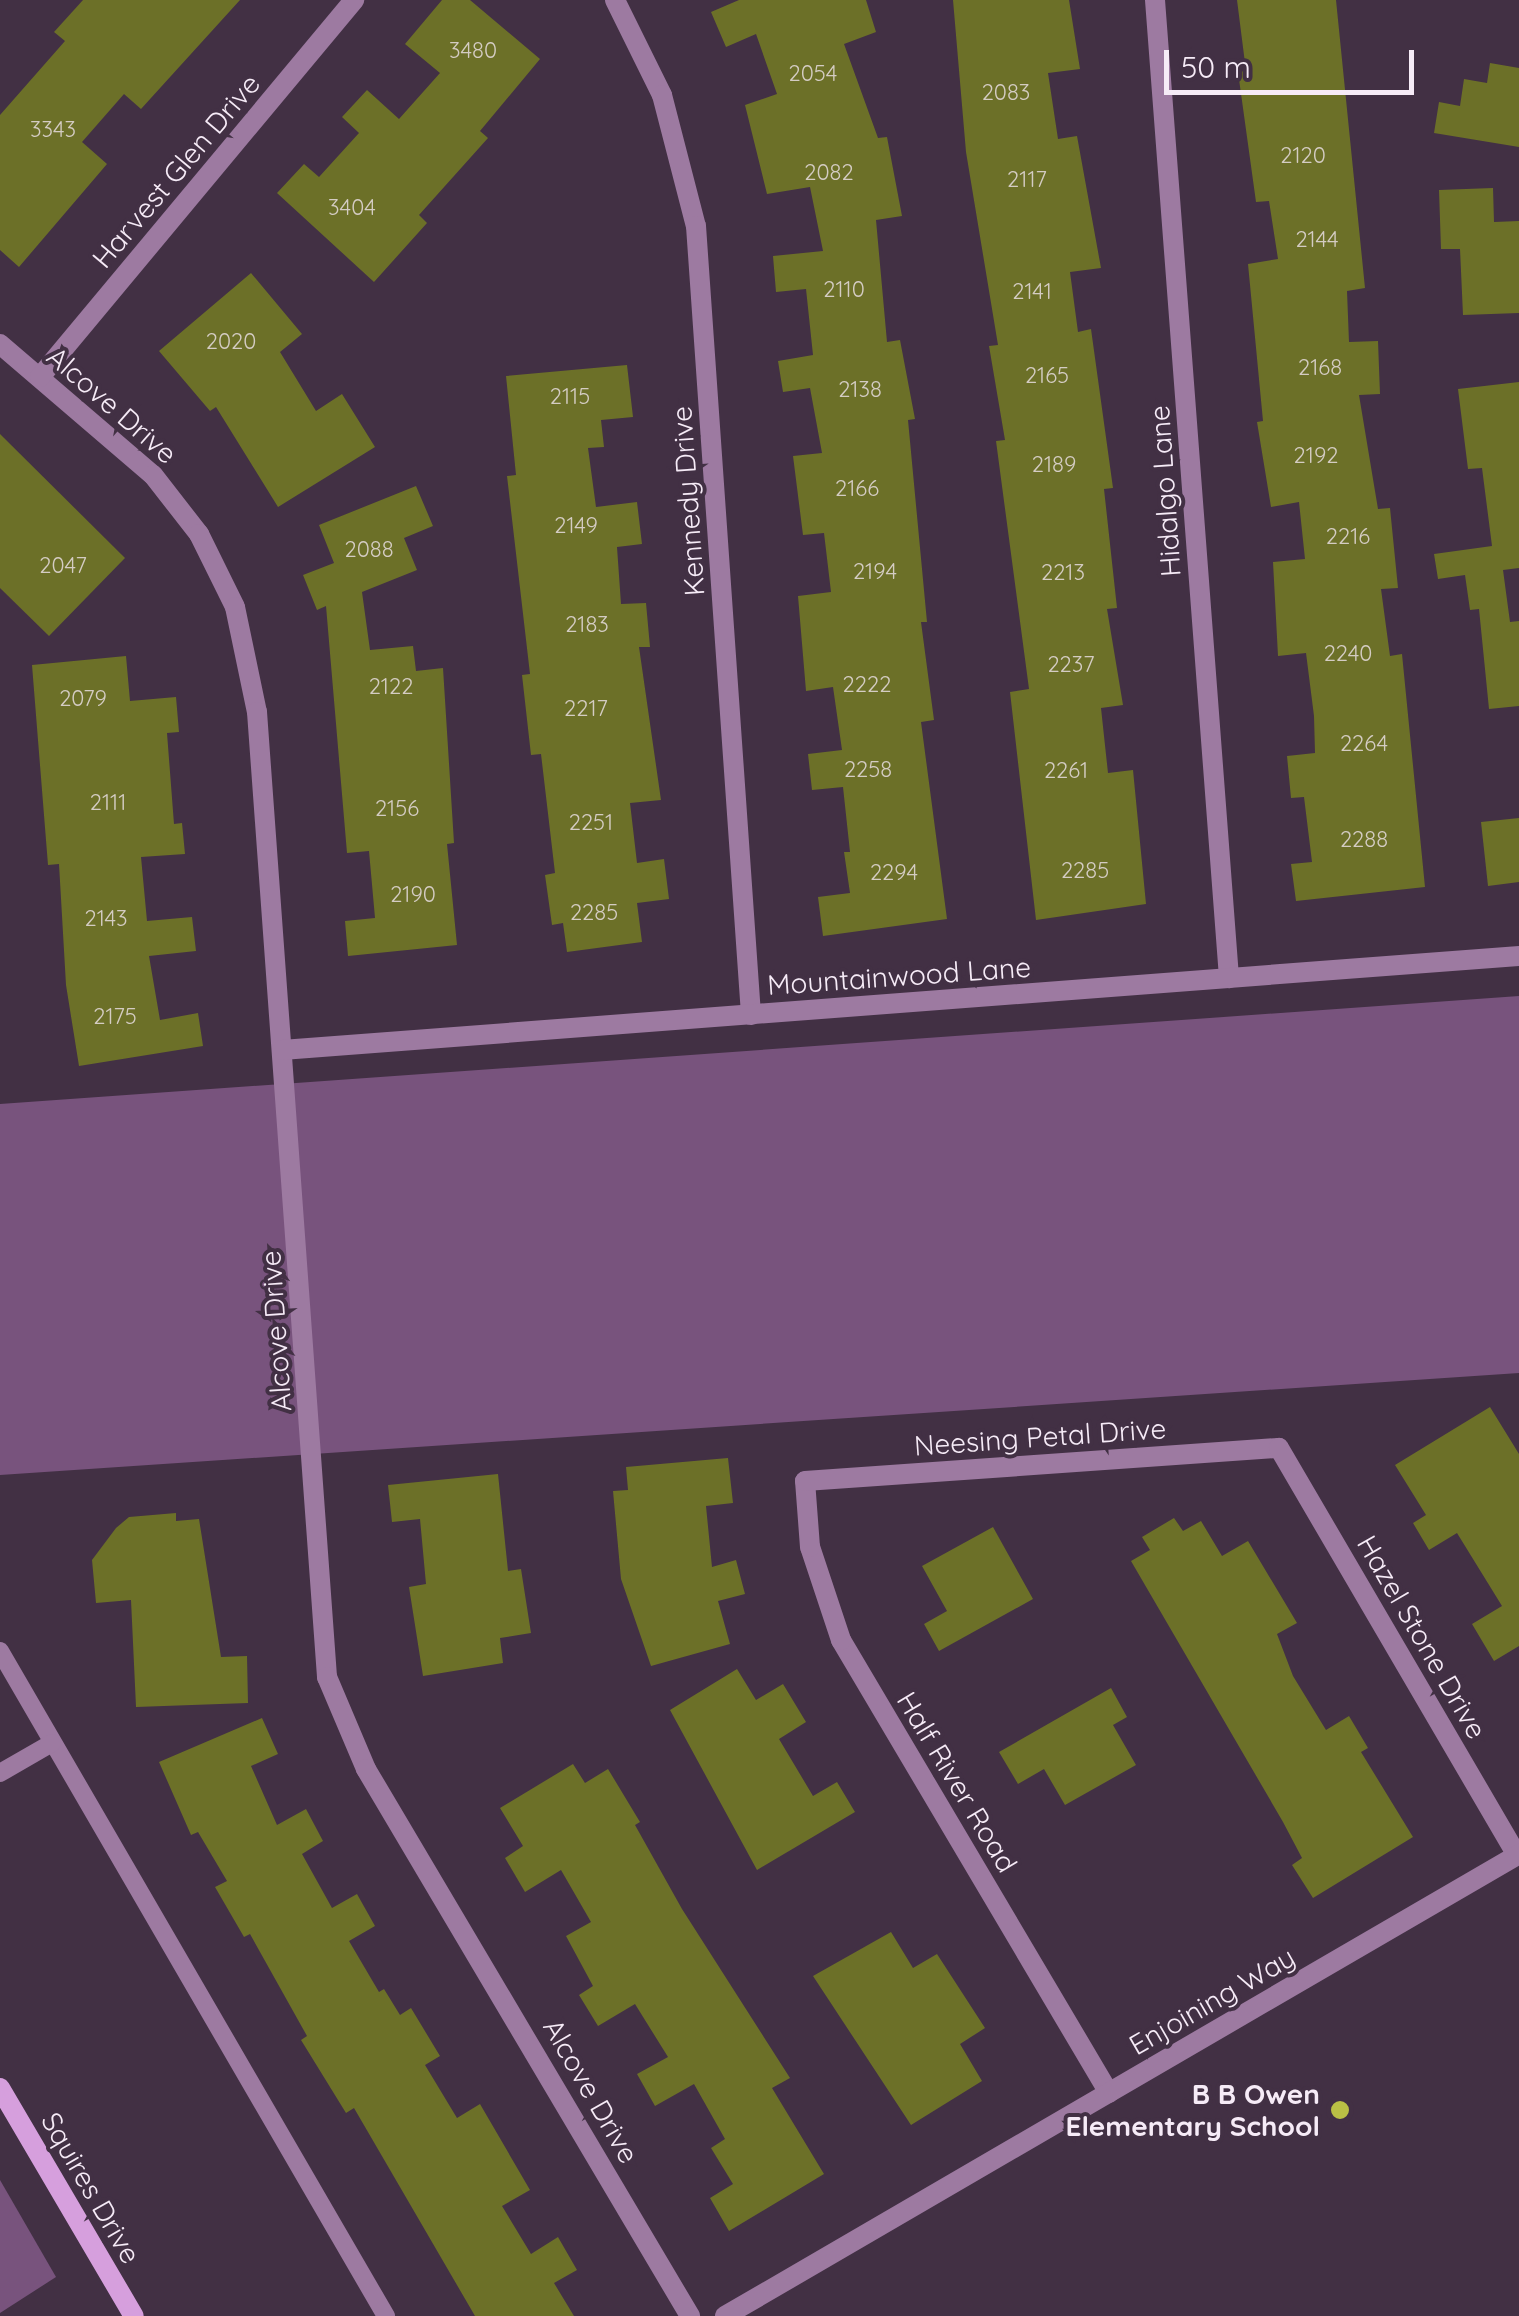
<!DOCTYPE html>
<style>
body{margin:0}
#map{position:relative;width:1519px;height:2316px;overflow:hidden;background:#423044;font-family:Quicksand,sans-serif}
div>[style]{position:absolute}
.green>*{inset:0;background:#78537d}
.building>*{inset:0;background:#6c7028}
.lane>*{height:18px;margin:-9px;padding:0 9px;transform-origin:9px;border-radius:9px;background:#9d7aa1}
.street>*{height:20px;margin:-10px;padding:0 10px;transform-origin:10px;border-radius:10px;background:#9d7aa1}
.secondary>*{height:20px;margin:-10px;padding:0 10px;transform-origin:10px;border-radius:10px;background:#d69fdd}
.dots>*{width:28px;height:28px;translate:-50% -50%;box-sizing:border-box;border:5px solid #423044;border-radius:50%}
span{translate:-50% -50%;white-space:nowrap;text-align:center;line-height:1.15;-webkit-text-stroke:8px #423044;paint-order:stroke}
.number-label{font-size:22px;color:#d4ccc3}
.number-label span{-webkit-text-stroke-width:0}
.street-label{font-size:28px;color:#f6ebf7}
.poi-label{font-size:28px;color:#f6ebf7;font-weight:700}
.right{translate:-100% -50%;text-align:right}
.scale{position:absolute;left:1164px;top:50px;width:250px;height:45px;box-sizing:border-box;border:5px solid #f6ebf7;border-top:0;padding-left:12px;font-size:30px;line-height:35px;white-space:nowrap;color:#f6ebf7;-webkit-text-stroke:8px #423044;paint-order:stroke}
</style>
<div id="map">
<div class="green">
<i style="clip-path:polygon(1519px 996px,1519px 1373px,0 1475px,0 1104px)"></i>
<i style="clip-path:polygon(0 2180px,56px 2277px,0 2313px)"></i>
</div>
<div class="building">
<i style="clip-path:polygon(83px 0,240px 0,141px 109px,124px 94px,82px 142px,107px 164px,19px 267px,0 250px,0 115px,65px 41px,54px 32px)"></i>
<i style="clip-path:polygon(442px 0,470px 0,540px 59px,480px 131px,488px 138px,419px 215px,427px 223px,374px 282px,277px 193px,304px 164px,319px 177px,359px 133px,342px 117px,367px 90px,399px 119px,440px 73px,405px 44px)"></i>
<i style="clip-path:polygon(739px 0,866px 0,876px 32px,844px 44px,878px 138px,887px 137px,902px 216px,876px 220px,887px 342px,900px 340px,915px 419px,908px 420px,927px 622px,921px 622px,934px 720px,921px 722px,947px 919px,823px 936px,818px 897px,850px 893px,844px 852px,850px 852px,843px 787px,812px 790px,808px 754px,842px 750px,833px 687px,806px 691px,798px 596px,831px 592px,824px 533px,803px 535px,793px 456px,822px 453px,810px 388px,783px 392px,778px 361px,813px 355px,806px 289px,776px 292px,773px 256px,823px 251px,810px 187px,767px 194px,745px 105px,777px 94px,756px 34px,726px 47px,711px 12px)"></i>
<i style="clip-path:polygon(953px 0,1069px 0,1080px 69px,1048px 73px,1058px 139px,1077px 136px,1101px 268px,1070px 272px,1078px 332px,1091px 329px,1113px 488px,1104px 489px,1117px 608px,1107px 609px,1123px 705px,1101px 708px,1108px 773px,1133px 770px,1146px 904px,1036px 920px,1010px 692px,1029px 689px,996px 441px,1005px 440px,989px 346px,998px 345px,966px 152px)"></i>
<i style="clip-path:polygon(1237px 0,1336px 0,1365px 288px,1347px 291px,1349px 342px,1378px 341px,1380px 394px,1359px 395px,1378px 509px,1390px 508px,1398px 588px,1381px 589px,1390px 656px,1402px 654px,1425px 887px,1296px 901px,1291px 864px,1312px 862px,1304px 797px,1291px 798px,1287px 756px,1315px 753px,1314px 716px,1306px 653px,1278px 656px,1273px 562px,1305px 559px,1299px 502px,1271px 507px,1257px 422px,1263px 421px,1248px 264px,1278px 259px,1269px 201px,1256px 202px,1238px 72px,1246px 71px)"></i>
<i style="clip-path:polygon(1490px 63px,1519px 68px,1519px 147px,1434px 133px,1439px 102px,1460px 106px,1464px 79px,1487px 83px)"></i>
<i style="clip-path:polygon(1493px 188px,1494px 222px,1519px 221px,1519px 313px,1463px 315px,1460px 249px,1441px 249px,1439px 190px)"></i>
<i style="clip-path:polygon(251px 273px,302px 334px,280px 352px,316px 411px,342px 394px,375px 447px,278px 507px,216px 407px,210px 411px,159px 351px)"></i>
<i style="clip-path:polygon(627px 365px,633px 417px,601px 420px,604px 447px,588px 448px,596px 507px,637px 502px,642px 544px,617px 547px,621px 604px,646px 603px,650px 647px,639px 647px,661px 800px,630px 803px,637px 863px,664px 859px,669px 899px,637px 903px,642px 942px,567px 952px,563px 923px,552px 925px,545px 875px,555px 873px,541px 754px,531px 755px,522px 675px,530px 674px,507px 476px,516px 475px,506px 376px)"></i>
<i style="clip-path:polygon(1519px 382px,1519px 568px,1503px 570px,1510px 622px,1519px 621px,1519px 706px,1489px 709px,1479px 609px,1470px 610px,1465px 575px,1438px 579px,1434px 554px,1492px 546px,1482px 468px,1468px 469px,1458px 389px)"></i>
<i style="clip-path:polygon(0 434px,125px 558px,49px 636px,0 588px)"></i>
<i style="clip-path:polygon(416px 486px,433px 526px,404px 538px,417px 570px,362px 592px,370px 650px,413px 646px,416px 671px,443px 668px,454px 843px,447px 844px,457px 945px,348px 956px,345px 921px,375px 918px,369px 851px,347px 853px,326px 606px,317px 610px,303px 575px,334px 563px,319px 525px)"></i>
<i style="clip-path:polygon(126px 656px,130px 701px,176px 697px,179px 732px,167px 733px,174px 824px,182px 823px,185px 854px,141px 857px,147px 921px,192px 917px,196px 951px,149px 956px,160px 1020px,198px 1013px,203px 1046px,79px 1066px,66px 985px,59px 864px,48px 865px,32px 665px)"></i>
<i style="clip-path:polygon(1519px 818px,1519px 882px,1488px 886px,1481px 822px)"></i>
<i style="clip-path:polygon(1490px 1407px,1519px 1454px,1519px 1646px,1494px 1661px,1472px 1624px,1502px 1606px,1457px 1533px,1429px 1550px,1413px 1523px,1426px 1515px,1395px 1465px)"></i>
<i style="clip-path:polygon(728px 1458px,733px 1503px,706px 1506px,712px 1567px,736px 1560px,745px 1594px,718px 1601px,730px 1644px,651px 1666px,621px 1579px,613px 1491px,628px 1490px,626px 1467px)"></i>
<i style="clip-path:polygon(498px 1474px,508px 1571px,521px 1569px,531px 1633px,500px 1638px,503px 1663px,423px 1676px,409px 1587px,426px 1584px,420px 1519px,392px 1522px,388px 1485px)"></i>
<i style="clip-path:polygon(176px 1513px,176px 1521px,199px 1519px,221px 1657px,247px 1656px,248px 1703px,136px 1707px,131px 1600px,96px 1603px,92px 1560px,116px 1528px,129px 1517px)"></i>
<i style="clip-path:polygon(1174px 1518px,1183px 1531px,1201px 1521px,1222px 1556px,1248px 1541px,1297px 1623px,1277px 1634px,1293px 1676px,1326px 1730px,1349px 1716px,1368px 1748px,1361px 1752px,1413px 1837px,1313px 1898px,1292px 1865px,1302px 1858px,1283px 1822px,1131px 1561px,1150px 1550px,1142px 1537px)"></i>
<i style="clip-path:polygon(993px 1527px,1033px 1599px,939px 1651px,924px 1624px,947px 1611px,922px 1566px)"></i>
<i style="clip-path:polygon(737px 1669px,756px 1700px,783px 1684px,806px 1722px,779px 1739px,813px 1796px,837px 1782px,855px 1812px,757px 1870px,670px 1710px)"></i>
<i style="clip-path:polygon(1111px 1688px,1127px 1717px,1113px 1725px,1136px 1765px,1065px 1805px,1044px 1769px,1018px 1784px,999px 1752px)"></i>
<i style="clip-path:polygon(262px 1718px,278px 1754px,251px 1766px,277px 1825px,306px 1809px,323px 1841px,302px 1854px,332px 1908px,357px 1894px,375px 1926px,349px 1941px,379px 1992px,384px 1989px,400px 2015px,411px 2008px,440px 2056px,425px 2065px,457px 2118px,480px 2104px,530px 2190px,502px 2206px,531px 2254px,558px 2237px,577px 2270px,554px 2283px,574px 2316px,475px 2316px,354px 2108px,346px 2113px,301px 2040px,307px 2036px,250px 1934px,244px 1937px,215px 1887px,227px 1881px,198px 1832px,191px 1835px,159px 1762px)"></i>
<i style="clip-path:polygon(573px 1764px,585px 1783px,608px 1769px,640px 1822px,635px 1825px,682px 1909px,790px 2078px,772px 2088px,824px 2174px,729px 2231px,710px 2198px,733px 2184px,711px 2148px,725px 2139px,694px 2084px,655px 2106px,637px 2074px,668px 2057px,635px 2004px,598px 2026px,579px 1995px,593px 1986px,566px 1936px,591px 1922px,561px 1870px,525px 1892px,505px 1858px,523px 1846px,500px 1808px)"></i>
<i style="clip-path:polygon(891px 1932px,913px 1968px,937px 1954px,985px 2028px,960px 2044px,982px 2081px,911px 2125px,813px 1976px)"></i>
</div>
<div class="lane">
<i style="left:0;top:1651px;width:769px;rotate:59.87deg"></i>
<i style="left:0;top:1773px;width:60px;rotate:-30deg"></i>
</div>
<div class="street">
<i style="left:615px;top:0;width:106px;rotate:63.7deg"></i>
<i style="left:662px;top:95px;width:135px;rotate:75.5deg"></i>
<i style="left:696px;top:226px;width:791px;rotate:86.01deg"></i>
<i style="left:1155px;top:0;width:981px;rotate:85.67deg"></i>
<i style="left:0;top:344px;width:201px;rotate:40.6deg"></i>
<i style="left:153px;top:475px;width:75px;rotate:52.1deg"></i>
<i style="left:199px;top:534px;width:81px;rotate:63.7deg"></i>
<i style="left:235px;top:607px;width:107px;rotate:78.2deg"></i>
<i style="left:257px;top:712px;width:968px;rotate:85.85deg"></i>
<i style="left:327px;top:1677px;width:100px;rotate:67deg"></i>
<i style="left:366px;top:1769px;width:636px;rotate:59.36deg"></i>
<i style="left:40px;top:377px;width:491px;rotate:-50.2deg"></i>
<i style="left:282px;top:1050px;width:1241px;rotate:-4.35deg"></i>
<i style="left:1109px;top:2093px;width:526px;rotate:-120.61deg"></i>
<i style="left:841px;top:1640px;width:98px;rotate:-108.4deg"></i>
<i style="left:810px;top:1547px;width:66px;rotate:-94.3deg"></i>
<i style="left:805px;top:1481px;width:475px;rotate:-4deg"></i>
<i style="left:1279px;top:1448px;width:471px;rotate:59.7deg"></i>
<i style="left:725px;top:2316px;width:919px;rotate:-30.19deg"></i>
</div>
<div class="secondary">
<i style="left:0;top:2088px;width:264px;rotate:59.6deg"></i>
</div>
<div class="dots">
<i style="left:1340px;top:2110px;background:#bac045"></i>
</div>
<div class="number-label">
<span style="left:473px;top:51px">3480</span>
<span style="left:813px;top:74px">2054</span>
<span style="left:1006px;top:93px">2083</span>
<span style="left:53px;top:130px">3343</span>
<span style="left:1303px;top:156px">2120</span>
<span style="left:829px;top:173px">2082</span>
<span style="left:1027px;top:180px">2117</span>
<span style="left:352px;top:208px">3404</span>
<span style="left:1317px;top:240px">2144</span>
<span style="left:844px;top:290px">2110</span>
<span style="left:1032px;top:292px">2141</span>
<span style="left:231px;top:342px">2020</span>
<span style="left:1320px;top:368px">2168</span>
<span style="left:1047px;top:376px">2165</span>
<span style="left:860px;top:390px">2138</span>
<span style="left:570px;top:397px">2115</span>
<span style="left:1316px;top:456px">2192</span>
<span style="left:1054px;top:465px">2189</span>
<span style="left:857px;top:489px">2166</span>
<span style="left:576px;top:526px">2149</span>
<span style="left:1348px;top:537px">2216</span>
<span style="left:369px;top:550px">2088</span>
<span style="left:63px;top:566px">2047</span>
<span style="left:875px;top:572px">2194</span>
<span style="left:1063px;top:573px">2213</span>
<span style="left:587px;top:625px">2183</span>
<span style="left:1348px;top:654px">2240</span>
<span style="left:1071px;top:665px">2237</span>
<span style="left:867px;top:685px">2222</span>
<span style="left:391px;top:687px">2122</span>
<span style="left:83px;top:699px">2079</span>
<span style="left:586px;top:709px">2217</span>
<span style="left:1364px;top:744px">2264</span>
<span style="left:868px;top:770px">2258</span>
<span style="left:1066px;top:771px">2261</span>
<span style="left:108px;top:803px">2111</span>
<span style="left:397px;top:809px">2156</span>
<span style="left:591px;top:823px">2251</span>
<span style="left:1364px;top:840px">2288</span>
<span style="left:1085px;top:871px">2285</span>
<span style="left:894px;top:873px">2294</span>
<span style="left:413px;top:895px">2190</span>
<span style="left:594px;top:913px">2285</span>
<span style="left:106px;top:919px">2143</span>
<span style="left:115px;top:1017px">2175</span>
</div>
<div class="street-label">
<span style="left:176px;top:171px;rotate:-50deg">Harvest Glen Drive</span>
<span style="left:112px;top:405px;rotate:41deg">Alcove Drive</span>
<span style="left:1165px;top:491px;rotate:-94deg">Hidalgo Lane</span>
<span style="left:688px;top:501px;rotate:-94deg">Kennedy Drive</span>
<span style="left:899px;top:976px;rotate:-4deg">Mountainwood Lane</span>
<span style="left:276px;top:1331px;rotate:-94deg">Alcove Drive</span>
<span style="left:1040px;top:1437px;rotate:-4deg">Neesing Petal Drive</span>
<span style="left:1422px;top:1637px;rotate:60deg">Hazel Stone Drive</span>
<span style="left:957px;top:1782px;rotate:59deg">Half River Road</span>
<span style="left:1212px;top:2001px;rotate:-30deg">Enjoining Way</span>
<span style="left:591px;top:2091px;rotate:60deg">Alcove Drive</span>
<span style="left:91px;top:2188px;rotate:60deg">Squires Drive</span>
</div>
<div class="poi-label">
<span class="right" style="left:1320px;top:2110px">B B Owen<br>Elementary School</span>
</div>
<div class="scale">50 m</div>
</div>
